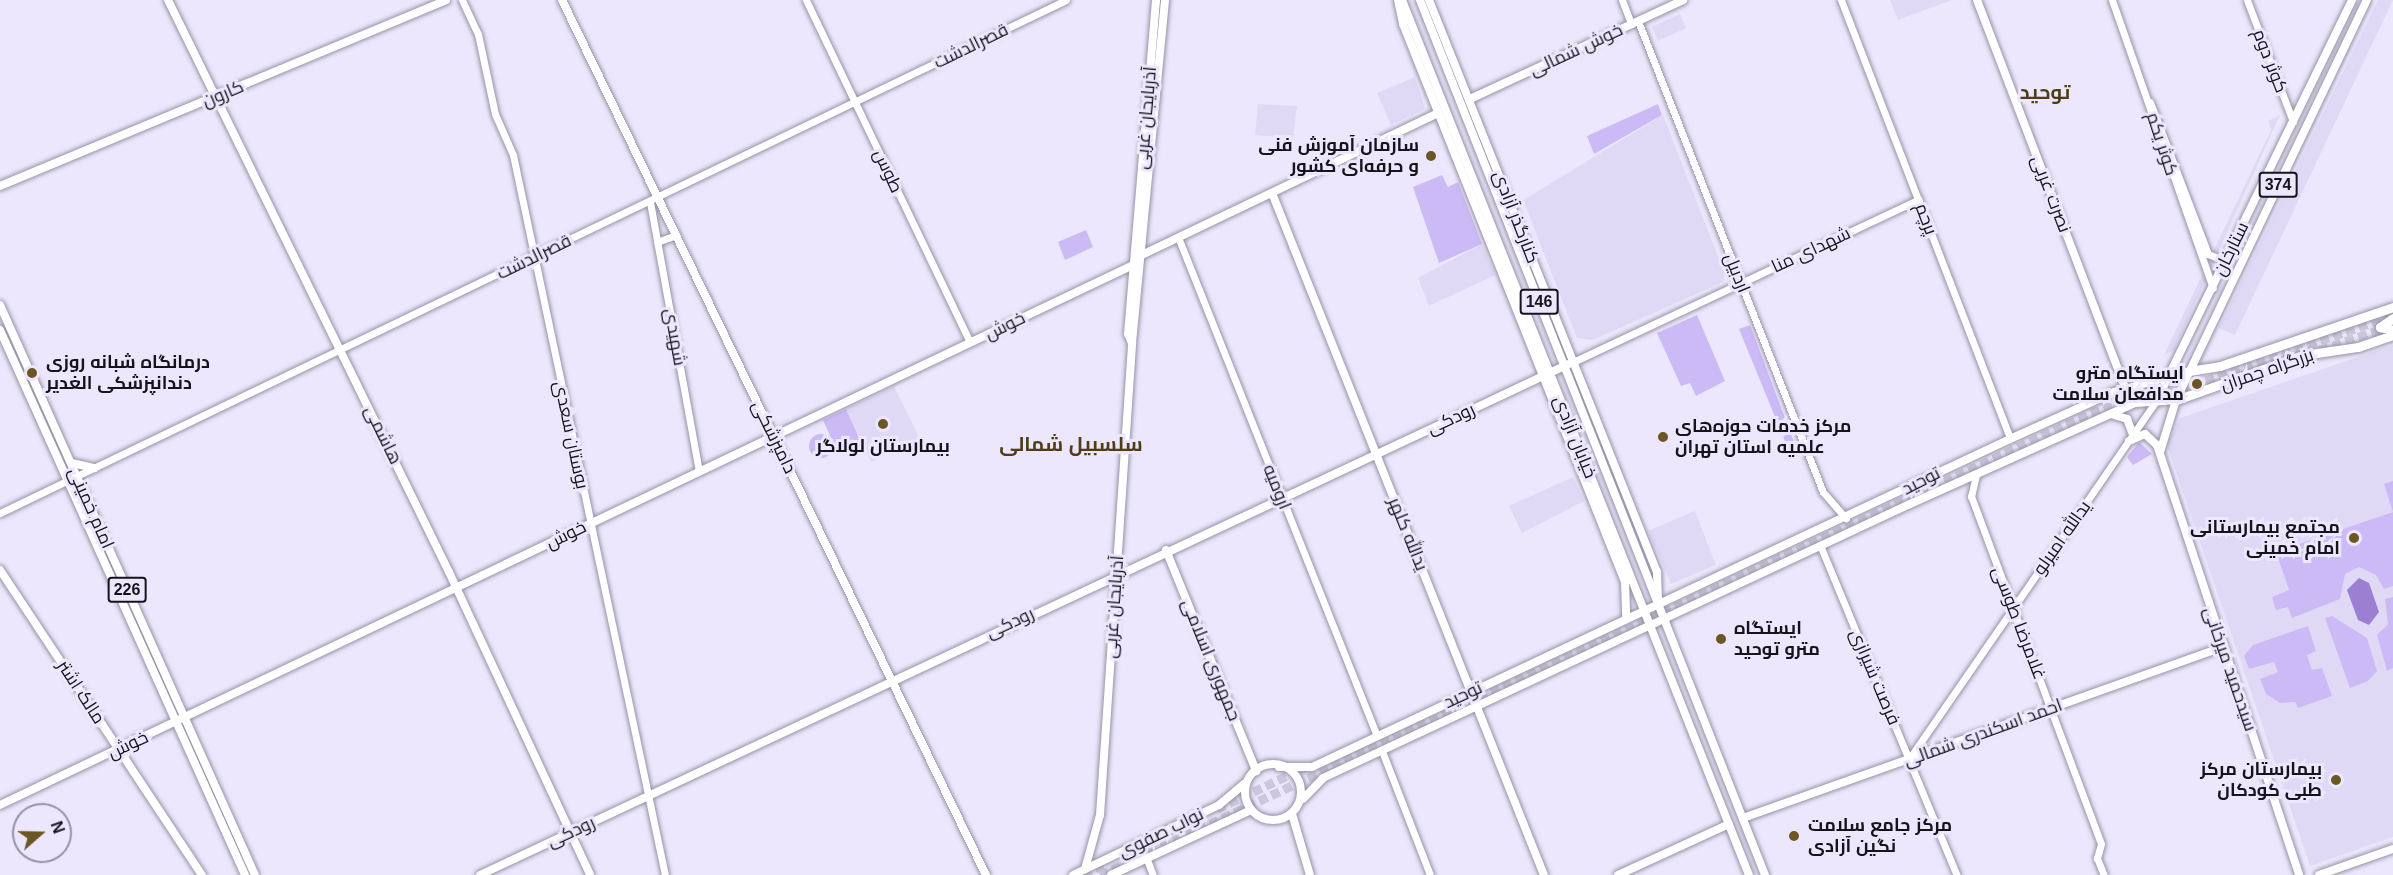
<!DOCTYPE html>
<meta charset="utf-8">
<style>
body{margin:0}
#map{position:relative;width:2393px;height:875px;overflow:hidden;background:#ede7fd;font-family:Arial,Cairo,sans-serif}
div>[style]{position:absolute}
.built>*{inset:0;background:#e0d9f5}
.green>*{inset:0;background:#cbbaf5}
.round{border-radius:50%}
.water>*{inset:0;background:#9a7fd3}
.trunk-tunnel>*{height:9px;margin-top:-4.5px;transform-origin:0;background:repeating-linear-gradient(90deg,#cdc7db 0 9px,transparent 0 13.5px)}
.roads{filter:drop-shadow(0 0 2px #9792a6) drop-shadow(0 0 2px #9792a6)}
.tertiary>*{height:7px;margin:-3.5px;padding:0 3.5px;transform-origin:3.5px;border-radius:3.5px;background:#fff}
.secondary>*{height:8px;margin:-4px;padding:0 4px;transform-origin:4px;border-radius:4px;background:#fff}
.primary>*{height:8px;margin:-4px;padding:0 4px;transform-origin:4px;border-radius:4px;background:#fff}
.primary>.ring{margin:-4px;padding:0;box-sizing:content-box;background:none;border:8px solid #fff;border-radius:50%}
.trunk>*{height:9px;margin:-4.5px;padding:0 4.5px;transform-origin:4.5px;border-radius:4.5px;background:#fff}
.dots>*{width:16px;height:16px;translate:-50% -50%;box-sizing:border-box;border:3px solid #ede7fd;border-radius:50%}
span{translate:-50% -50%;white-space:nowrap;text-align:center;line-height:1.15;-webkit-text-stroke:6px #ede7fd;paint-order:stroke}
.shield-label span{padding:2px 4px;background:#ede7fd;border:2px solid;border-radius:4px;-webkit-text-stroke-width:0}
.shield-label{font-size:16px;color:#15131b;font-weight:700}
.street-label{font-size:18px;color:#15131b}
.poi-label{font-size:18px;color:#15131b;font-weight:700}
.right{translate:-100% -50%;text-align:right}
.left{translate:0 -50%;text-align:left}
.neighbourhood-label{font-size:20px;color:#4d3e16;font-weight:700}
.north{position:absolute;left:12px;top:803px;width:60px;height:60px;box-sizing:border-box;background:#ede7fd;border:2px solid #9792a3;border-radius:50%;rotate:70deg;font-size:16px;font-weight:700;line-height:24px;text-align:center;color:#15131b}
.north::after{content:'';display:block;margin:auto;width:21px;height:27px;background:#6b5726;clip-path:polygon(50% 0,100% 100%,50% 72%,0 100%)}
</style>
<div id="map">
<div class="built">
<i style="clip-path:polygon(1890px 0,1952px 0,1898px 20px)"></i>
<i style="clip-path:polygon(2378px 0,2393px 0,2235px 335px,2219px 328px)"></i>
<i style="clip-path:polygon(1680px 14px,1686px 28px,1658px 41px,1652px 27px)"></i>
<i style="clip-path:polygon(1415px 77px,1425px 109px,1391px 125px,1377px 93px)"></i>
<i style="clip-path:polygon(1258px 104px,1297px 106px,1293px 138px,1255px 135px)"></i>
<i style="clip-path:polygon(1663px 115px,1725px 274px,1723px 282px,1593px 340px,1577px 338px,1523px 200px)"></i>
<i style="clip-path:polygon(2280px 115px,2174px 350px,2164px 355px,2271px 130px,2268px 121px)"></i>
<i style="clip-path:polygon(1482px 244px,1495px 275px,1429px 306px,1418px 278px)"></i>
<i style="clip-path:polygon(2393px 345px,2393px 837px,2310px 866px,2167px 445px,2180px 418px)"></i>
<i style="clip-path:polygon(894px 386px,920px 439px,871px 462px,846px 409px)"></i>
<i style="clip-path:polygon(1573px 477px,1584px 501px,1522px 533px,1509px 506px)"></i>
<i style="clip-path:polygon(1695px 511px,1716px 565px,1671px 584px,1648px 531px)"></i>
</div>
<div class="green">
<i style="clip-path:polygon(1658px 104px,1662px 115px,1594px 154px,1587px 136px)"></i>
<i style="clip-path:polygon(1442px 175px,1448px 187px,1458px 182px,1482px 244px,1439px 263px,1413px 187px)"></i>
<i style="clip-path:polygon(1086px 230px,1093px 247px,1065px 260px,1058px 242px)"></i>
<i style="clip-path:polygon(1697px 315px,1725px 381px,1696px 396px,1690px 383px,1681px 386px,1657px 333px)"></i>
<i style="clip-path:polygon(1750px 325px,1794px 442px,1787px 446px,1739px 329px)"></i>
<i style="clip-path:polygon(846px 409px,861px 442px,838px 453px,823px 420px)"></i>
<i class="round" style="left:809px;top:434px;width:24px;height:24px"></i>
<i style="clip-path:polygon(2139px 442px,2152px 454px,2133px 465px,2127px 457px)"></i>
<i style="clip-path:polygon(2393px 481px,2393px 586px,2384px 589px,2376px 575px,2359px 567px,2345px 574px,2340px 599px,2292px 618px,2288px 607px,2276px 610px,2272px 597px,2289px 590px,2276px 552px,2393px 512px,2384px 484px)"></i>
<i style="clip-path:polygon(2393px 597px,2393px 668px,2387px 671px,2377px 635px,2388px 624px,2385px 599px)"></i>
<i style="clip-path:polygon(2332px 616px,2367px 638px,2377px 671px,2368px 681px,2350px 688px,2325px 618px)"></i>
<i style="clip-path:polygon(2308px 626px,2316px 651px,2307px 655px,2312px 670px,2322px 668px,2332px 696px,2298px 708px,2295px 702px,2280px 703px,2266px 694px,2260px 679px,2278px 672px,2274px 662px,2249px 669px,2244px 656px,2253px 645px)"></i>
</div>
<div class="water">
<i style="clip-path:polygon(2359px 578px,2369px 583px,2379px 612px,2369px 625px,2358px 620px,2347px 590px)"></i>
</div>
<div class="trunk-tunnel">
<i style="left:2320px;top:350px;width:77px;rotate:-18.9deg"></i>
<i style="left:2138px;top:386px;width:55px;rotate:-1deg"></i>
<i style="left:2193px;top:385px;width:212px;rotate:-19.3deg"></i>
<i style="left:1217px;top:809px;width:100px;rotate:-25.5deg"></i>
<i style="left:1083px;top:875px;width:27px;rotate:-27deg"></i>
<i style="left:1100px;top:875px;width:1093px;rotate:-24.99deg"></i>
<i style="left:2091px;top:413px;width:47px;rotate:-21.1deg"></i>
<i style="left:2135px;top:396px;width:41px;rotate:1.4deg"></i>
</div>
<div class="roads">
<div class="tertiary">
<i style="left:462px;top:0;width:38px;rotate:65deg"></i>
<i style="left:478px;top:34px;width:82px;rotate:78deg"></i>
<i style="left:495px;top:114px;width:45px;rotate:66.3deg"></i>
<i style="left:513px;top:155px;width:736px;rotate:78.08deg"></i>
<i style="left:806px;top:0;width:379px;rotate:64.4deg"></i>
<i style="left:1622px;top:0;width:26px;rotate:69deg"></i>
<i style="left:1841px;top:0;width:470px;rotate:68.9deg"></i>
<i style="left:2112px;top:0;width:305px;rotate:70.7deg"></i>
<i style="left:2247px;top:0;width:130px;rotate:69.3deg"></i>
<i style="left:1638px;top:21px;width:506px;rotate:68.56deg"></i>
<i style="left:1823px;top:492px;width:35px;rotate:49deg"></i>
<i style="left:2150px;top:102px;width:163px;rotate:69.1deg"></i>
<i style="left:2208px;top:254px;width:18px;rotate:22deg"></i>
<i style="left:650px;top:202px;width:273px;rotate:79.7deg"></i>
<i style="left:1178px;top:237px;width:537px;rotate:68.26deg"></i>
<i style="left:657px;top:242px;width:20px;rotate:-20deg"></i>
<i style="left:1573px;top:362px;width:382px;rotate:-25.2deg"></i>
<i style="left:1976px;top:475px;width:22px;rotate:103deg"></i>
<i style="left:1971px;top:496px;width:371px;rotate:69.5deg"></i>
<i style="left:2101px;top:844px;width:15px;rotate:106deg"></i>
<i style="left:2097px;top:858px;width:18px;rotate:68deg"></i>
<i style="left:0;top:513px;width:1183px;rotate:-25.7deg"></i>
<i style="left:1820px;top:545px;width:357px;rotate:67.5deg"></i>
<i style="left:1382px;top:751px;width:133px;rotate:68.8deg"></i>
<i style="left:1909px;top:759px;width:436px;rotate:-55.4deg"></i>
<i style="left:1146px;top:857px;width:19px;rotate:69deg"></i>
</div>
<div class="secondary">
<i style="left:168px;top:0;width:637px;rotate:63.84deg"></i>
<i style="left:449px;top:572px;width:334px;rotate:65deg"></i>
<i style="left:562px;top:0;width:972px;rotate:64.15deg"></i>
<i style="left:1398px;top:0;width:25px;rotate:78deg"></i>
<i style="left:1403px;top:24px;width:601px;rotate:68.3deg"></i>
<i style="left:1625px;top:582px;width:36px;rotate:88deg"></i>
<i style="left:1429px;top:0;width:616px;rotate:68.27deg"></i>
<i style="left:1657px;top:572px;width:31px;rotate:88deg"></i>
<i style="left:1977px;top:0;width:415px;rotate:69.1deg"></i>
<i style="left:1470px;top:99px;width:235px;rotate:-24.9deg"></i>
<i style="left:0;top:186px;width:483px;rotate:-22.6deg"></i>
<i style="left:1272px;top:193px;width:734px;rotate:68.26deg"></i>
<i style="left:1144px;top:254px;width:326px;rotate:-25.6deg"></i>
<i style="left:1132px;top:343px;width:10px;rotate:-114deg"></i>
<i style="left:1128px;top:334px;width:335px;rotate:-85.2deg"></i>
<i style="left:2129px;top:441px;width:17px;rotate:-24deg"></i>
<i style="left:2145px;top:434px;width:16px;rotate:43deg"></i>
<i style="left:2157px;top:445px;width:453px;rotate:71.7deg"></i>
<i style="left:2160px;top:452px;width:54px;rotate:-72.9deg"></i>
<i style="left:1166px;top:550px;width:239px;rotate:67.8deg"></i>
<i style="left:0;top:570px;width:366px;rotate:56.5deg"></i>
<i style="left:0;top:805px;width:1255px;rotate:-25.48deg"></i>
<i style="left:1743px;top:818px;width:510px;rotate:-19.61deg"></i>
<i style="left:1085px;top:869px;width:56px;rotate:-74.5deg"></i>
<i style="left:1100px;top:815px;width:473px;rotate:-86.1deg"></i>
<i style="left:1132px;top:343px;width:345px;rotate:-84.5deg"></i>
<i style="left:480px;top:875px;width:1207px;rotate:-25.14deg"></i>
<i style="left:1618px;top:875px;width:122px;rotate:-24.7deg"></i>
<i style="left:2319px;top:875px;width:78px;rotate:-19.4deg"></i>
</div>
<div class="primary">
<i style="left:1402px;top:0;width:941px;rotate:68.37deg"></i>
<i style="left:1420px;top:0;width:941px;rotate:68.48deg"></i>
<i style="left:0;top:305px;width:624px;rotate:65.9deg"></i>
<i style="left:0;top:330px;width:598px;rotate:65.79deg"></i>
<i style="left:2157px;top:400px;width:445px;rotate:-64deg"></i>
<i style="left:2111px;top:414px;width:17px;rotate:17deg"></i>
<i style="left:2127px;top:419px;width:17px;rotate:69deg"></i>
<i style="left:72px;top:463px;width:23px;rotate:13deg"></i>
<i class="ring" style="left:1245px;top:764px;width:48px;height:48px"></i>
<i style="left:1279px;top:767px;width:33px"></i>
<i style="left:1312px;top:767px;width:771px;rotate:-25.17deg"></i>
<i style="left:2010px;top:439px;width:114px;rotate:-24.3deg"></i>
<i style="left:2114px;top:392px;width:78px;rotate:-15.6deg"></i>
<i style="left:1303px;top:799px;width:29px;rotate:-46deg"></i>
<i style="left:1323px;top:778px;width:648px;rotate:-25.02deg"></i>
<i style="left:1910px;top:504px;width:247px;rotate:-24.2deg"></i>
<i style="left:2135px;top:403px;width:41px;rotate:-4.2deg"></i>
<i style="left:2176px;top:400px;width:443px;rotate:-64.5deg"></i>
<i style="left:1292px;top:814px;width:64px;rotate:73.6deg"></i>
<i style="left:1073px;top:875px;width:162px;rotate:-25.6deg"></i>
<i style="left:1219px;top:805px;width:33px;rotate:-40deg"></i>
<i style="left:1111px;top:875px;width:154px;rotate:-24.9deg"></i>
</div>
<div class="trunk">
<i style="left:2393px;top:318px;width:16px;rotate:145deg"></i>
<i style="left:2380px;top:327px;width:13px;rotate:13deg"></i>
<i style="left:2189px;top:371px;width:31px;rotate:-9deg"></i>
<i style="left:2220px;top:366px;width:183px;rotate:-18.8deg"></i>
<i style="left:2176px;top:400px;width:135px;rotate:-19.5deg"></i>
<i style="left:2303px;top:355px;width:56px;rotate:-8.3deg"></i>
<i style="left:2358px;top:347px;width:37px;rotate:-19deg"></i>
</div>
</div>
<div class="dots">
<i style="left:1431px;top:156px;background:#6b5726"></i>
<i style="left:32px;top:373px;background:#6b5726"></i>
<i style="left:2197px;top:384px;background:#6b5726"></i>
<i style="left:883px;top:424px;background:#6b5726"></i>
<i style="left:1663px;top:437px;background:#6b5726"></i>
<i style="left:2354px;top:538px;background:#6b5726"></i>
<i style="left:1721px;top:639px;background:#6b5726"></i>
<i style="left:2336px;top:780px;background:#6b5726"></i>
<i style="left:1794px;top:836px;background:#6b5726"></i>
</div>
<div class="shield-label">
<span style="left:2278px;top:185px">374</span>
<span style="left:1539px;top:302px">146</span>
<span style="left:127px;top:590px">226</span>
</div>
<div class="street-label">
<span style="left:971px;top:46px;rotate:-26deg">قصرالدشت</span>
<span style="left:1576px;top:50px;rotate:-25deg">خوش شمالی</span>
<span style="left:2270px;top:61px;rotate:69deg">کوثر دوم</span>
<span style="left:223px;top:94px;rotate:-23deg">کارون</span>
<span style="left:1146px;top:118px;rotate:-85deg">آذربایجان غربی</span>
<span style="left:2162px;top:144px;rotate:72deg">کوثر یکم</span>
<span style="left:888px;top:171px;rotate:65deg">طوس</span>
<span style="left:2051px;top:194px;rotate:69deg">نصرت غربی</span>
<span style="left:1516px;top:217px;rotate:69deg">کنارگذر آزادی</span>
<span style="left:1926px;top:219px;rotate:69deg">پرچم</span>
<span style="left:2231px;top:249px;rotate:-64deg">ستارخان</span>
<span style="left:1811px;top:250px;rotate:-25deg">شهدای منا</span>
<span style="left:534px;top:257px;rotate:-26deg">قصرالدشت</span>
<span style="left:1737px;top:273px;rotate:68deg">اردبیل</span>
<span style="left:1005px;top:326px;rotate:-26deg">خوش</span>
<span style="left:675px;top:337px;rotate:80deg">شهیدی</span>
<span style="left:2267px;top:370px;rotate:-19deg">بزرگراه چمران</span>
<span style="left:1451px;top:419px;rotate:-25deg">رودکی</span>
<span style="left:383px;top:435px;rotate:64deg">هاشمی</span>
<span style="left:571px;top:435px;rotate:78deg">بوستان سعدی</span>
<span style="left:774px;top:437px;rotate:64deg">دامپزشکی</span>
<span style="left:1575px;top:437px;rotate:68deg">خیابان آزادی</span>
<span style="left:1921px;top:481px;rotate:-27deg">توحید</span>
<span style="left:1277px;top:487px;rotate:68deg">ارومیه</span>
<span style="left:91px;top:508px;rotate:66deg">امام خمینی</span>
<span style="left:1408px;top:534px;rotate:68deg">یدالله کلهر</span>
<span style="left:566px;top:535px;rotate:-26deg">خوش</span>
<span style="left:2062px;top:538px;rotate:-55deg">یدالله امیرلو</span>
<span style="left:1114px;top:607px;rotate:-86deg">آذربایجان غربی</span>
<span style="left:1010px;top:623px;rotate:-25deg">رودکی</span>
<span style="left:2019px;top:623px;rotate:69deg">غلامرضا طوسی</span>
<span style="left:1211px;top:660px;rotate:68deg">جمهوری اسلامی</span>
<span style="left:2230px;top:669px;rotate:71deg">سیدحمید میرخانی</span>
<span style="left:1875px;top:677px;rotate:67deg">فرصت شیرازی</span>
<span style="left:81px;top:692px;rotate:57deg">مالک اشتر</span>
<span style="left:1463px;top:695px;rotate:-25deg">توحید</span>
<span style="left:1983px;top:733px;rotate:-20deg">احمد اسکندری شمالی</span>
<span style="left:128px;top:745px;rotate:-25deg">خوش</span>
<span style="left:571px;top:832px;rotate:-25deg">رودکی</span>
<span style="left:1161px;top:833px;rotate:-26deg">نواب صفوی</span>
</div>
<div class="poi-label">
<span class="right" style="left:1419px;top:156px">سازمان آموزش فنی<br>و حرفه‌ای کشور</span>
<span class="left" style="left:46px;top:373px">درمانگاه شبانه روزی<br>دندانپزشکی الغدیر</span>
<span class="right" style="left:2184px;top:384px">ایستگاه مترو<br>مدافعان سلامت</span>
<span class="left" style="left:1675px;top:437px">مرکز خدمات حوزه‌های<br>علمیه استان تهران</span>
<span style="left:883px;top:446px">بیمارستان لولاگر</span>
<span class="right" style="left:2340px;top:538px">مجتمع بیمارستانی<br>امام خمینی</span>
<span class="left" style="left:1734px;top:639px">ایستگاه<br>مترو توحید</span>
<span class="right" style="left:2322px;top:780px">بیمارستان مرکز<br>طبی کودکان</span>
<span class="left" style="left:1808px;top:836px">مرکز جامع سلامت<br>نگین آزادی</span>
</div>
<div class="neighbourhood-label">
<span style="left:2045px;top:92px">توحید</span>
<span style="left:1071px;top:444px">سلسبیل شمالی</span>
</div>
<div class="north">N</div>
</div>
